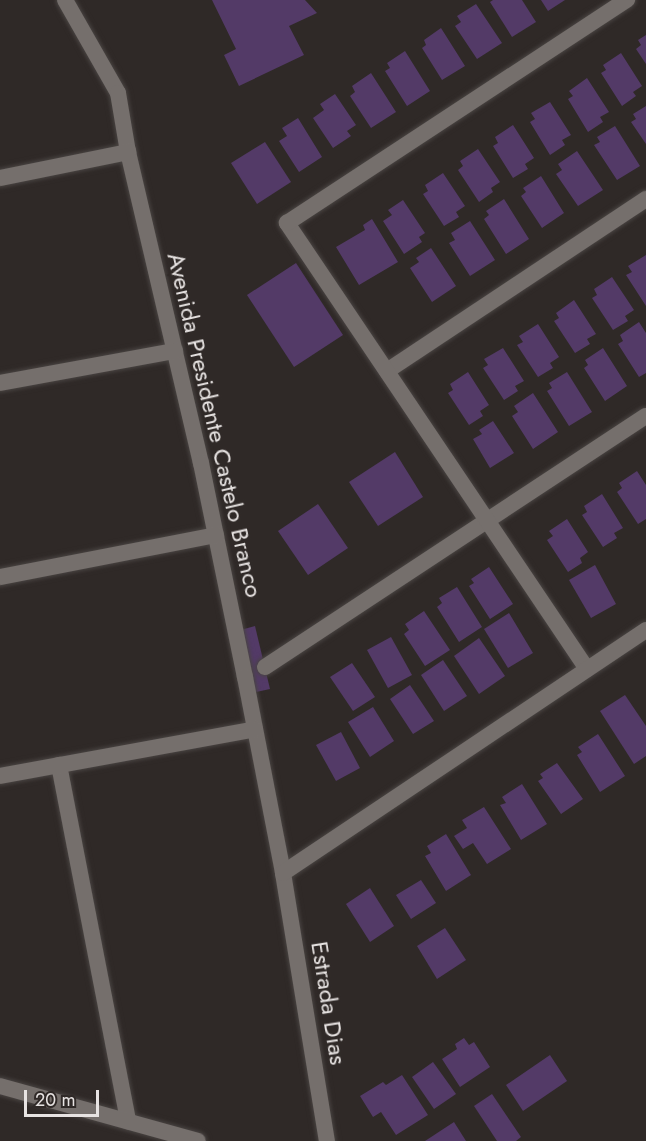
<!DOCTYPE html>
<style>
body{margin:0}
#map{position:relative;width:646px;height:1141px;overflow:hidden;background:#2f2927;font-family:Jost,sans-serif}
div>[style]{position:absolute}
.building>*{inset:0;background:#533a67}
.roads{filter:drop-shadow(0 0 2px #494442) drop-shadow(0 0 2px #494442)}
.minor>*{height:16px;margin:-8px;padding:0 8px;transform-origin:8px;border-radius:8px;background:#756f6c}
span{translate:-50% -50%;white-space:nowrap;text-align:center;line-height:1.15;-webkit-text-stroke:4.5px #2f2927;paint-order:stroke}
.street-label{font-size:24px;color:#e7e3e2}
.scale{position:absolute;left:24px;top:1090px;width:75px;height:27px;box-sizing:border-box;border:3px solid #e7e3e2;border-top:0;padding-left:8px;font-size:18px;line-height:21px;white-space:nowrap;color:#e7e3e2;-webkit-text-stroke:4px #2f2927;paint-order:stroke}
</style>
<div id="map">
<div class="building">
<i style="clip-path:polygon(212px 0,305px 0,317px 13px,289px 26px,304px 55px,239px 86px,224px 55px,236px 49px)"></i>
<i style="clip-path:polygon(493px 0,522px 0,536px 22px,512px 37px,490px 2px)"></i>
<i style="clip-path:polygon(541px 0,565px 0,548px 11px)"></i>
<i style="clip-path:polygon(476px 4px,502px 43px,477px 59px,455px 26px,461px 22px,457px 16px)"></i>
<i style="clip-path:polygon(441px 28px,465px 66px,442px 80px,422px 48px,426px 45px,424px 40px)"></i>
<i style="clip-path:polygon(646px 35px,646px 64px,636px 49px,641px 45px,638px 40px)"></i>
<i style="clip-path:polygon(405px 51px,430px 91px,407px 106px,385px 71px,390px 68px,387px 63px)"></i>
<i style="clip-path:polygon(621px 53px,642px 86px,633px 92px,636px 96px,622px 106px,601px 73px,606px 70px,603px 65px)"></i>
<i style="clip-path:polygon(371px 73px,396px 112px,371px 128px,350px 96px,355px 92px,352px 86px)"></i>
<i style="clip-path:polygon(587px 78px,609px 112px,600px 117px,603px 122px,588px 132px,568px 99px,573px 96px,569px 91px)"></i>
<i style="clip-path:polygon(335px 94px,356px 125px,347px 131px,351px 136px,333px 148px,313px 118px,324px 110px,320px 104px)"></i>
<i style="clip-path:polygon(550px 102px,571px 135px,562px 140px,565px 145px,550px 155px,530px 122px,535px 119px,531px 113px)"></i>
<i style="clip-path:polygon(646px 106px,646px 144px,631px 122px,636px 119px,633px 114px)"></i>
<i style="clip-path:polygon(298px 118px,322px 157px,299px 172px,279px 141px,287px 136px,282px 128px)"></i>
<i style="clip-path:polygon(513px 125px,534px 158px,525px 164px,528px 169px,513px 178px,493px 146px,498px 143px,495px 137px)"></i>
<i style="clip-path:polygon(615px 126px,640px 166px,617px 180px,594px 145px,600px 142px,597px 137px)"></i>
<i style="clip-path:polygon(265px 142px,291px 182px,257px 204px,231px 163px)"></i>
<i style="clip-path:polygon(478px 149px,500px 182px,491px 188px,493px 192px,479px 202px,458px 170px,463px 166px,460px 161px)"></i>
<i style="clip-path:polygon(577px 151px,603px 190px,578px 206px,556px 174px,562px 170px,558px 164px)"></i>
<i style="clip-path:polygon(443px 173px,465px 206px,456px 212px,459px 217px,444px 226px,423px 194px,428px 191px,425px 185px)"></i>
<i style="clip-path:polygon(541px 176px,564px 213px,542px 228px,521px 196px,526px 192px,523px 188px)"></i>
<i style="clip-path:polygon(504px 199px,529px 239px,506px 254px,484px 219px,489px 215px,486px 211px)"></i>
<i style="clip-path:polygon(403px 200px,425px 233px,419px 237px,422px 242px,404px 254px,383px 221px,392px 215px,388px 210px)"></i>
<i style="clip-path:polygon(372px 219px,398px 262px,359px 285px,336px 247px,365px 230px,363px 225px)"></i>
<i style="clip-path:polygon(470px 221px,495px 260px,470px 276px,449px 243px,455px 240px,451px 233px)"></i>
<i style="clip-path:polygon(431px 248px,456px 286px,432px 302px,410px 268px,419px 262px,416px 258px)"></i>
<i style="clip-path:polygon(646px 255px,646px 306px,626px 275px,632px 272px,628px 266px)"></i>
<i style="clip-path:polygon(296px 263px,343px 335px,294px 367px,247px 295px)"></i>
<i style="clip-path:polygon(612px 277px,634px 310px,625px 316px,628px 321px,613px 330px,592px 298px,597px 295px,594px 289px)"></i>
<i style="clip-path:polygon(574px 300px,596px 334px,587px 339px,590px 344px,575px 353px,554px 321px,559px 318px,556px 313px)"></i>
<i style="clip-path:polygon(639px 322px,646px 333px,646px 373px,639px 377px,618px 344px,623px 341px,620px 335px)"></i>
<i style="clip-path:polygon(538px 324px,559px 357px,550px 363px,553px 368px,538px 377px,517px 345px,523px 342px,519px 336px)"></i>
<i style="clip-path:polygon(503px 348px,524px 381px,515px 386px,518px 391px,504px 400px,483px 368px,488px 365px,484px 359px)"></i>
<i style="clip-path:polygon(603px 348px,627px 386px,605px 401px,584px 368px,588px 365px,585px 360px)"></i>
<i style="clip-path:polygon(468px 372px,489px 405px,480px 411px,483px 416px,469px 425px,448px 393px,453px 390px,450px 384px)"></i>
<i style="clip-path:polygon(567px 372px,592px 412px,569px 426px,547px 391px,552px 388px,549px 383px)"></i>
<i style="clip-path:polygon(533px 393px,558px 432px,533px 449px,512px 416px,518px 412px,514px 406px)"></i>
<i style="clip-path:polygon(493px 421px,514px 453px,490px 468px,473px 439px,482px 434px,479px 430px)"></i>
<i style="clip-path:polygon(395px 452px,423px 497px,378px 526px,349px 482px)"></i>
<i style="clip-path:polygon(637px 471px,646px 485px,646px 519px,638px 524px,617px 492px,622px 488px,619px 483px)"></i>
<i style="clip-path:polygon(602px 494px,623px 528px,614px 533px,617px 538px,603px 547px,582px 515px,587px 512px,584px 506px)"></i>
<i style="clip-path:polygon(318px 504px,348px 548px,308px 575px,278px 531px)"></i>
<i style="clip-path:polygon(567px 519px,588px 552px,580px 558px,582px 563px,568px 572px,547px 540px,553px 536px,549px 531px)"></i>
<i style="clip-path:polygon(595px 565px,616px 604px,591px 618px,569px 580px)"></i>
<i style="clip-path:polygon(489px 567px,513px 604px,490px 619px,469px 586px,474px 583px,471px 579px)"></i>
<i style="clip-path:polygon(457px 587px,482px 627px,459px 642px,437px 607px,442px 603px,439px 598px)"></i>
<i style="clip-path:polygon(424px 611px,450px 650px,425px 666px,404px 634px,409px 630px,405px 624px)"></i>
<i style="clip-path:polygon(509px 613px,533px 653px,508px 668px,484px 629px)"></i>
<i style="clip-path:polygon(255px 626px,270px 689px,252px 693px,237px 631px)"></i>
<i style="clip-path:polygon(391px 637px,412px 675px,388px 688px,367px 650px)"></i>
<i style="clip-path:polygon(479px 638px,505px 676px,479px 694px,454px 656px)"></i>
<i style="clip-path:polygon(443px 660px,467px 696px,444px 711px,421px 675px)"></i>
<i style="clip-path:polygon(352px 663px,375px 697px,353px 711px,330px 677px)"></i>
<i style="clip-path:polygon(410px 685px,434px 721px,413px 734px,390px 699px)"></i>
<i style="clip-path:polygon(625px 695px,646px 726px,646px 756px,634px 764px,600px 711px)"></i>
<i style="clip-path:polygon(373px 707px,394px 741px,370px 757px,348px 722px)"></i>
<i style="clip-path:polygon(341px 732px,360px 768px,336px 781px,316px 745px)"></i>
<i style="clip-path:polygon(598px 734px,625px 776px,600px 792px,577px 755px,582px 752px,578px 747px)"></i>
<i style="clip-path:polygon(557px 763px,583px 799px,561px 814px,538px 781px,543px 778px,540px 774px)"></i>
<i style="clip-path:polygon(522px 784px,547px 824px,521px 840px,500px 805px,506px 803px,502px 797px)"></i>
<i style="clip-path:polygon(484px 807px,511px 849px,487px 864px,473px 843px,463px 849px,454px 836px,467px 828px,462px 820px)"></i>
<i style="clip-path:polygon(446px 834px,471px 875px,446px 891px,425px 856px,431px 853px,427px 846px)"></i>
<i style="clip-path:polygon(421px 880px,436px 903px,411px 919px,396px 895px)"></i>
<i style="clip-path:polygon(370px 888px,394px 926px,370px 942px,346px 904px)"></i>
<i style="clip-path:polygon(445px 928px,466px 960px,437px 979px,417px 946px)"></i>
<i style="clip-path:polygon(464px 1038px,469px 1045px,474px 1042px,490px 1067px,460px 1087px,442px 1059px,457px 1049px,455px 1044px)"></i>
<i style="clip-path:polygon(550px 1055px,567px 1081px,523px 1111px,506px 1085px)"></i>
<i style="clip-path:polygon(433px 1062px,456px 1094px,434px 1109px,412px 1077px)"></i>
<i style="clip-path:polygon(402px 1075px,428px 1115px,396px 1135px,381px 1112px,373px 1117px,360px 1096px,383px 1082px,386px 1085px)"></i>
<i style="clip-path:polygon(492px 1094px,521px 1137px,516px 1141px,497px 1141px,474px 1106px)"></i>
<i style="clip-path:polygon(454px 1122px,466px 1141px,425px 1141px)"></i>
</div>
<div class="roads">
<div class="minor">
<i style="left:65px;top:0;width:107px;rotate:60.3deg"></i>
<i style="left:118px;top:93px;width:60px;rotate:80.4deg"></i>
<i style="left:128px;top:152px;width:319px;rotate:76.8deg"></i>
<i style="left:201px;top:463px;width:218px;rotate:78.4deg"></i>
<i style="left:245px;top:677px;width:200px;rotate:79deg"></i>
<i style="left:283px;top:873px;width:272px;rotate:80.7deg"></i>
<i style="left:0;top:178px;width:131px;rotate:-11.5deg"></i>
<i style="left:387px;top:371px;width:311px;rotate:-33.6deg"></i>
<i style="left:0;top:383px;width:178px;rotate:-10.4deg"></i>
<i style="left:0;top:577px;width:220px;rotate:-11deg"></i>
<i style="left:265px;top:667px;width:456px;rotate:-33.4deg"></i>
<i style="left:587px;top:669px;width:538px;rotate:-123.93deg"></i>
<i style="left:287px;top:223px;width:407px;rotate:-33.3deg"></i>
<i style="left:59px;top:765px;width:363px;rotate:79deg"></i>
<i style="left:0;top:776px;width:259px;rotate:-10.4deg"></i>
<i style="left:283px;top:873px;width:437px;rotate:-33.8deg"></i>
<i style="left:0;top:1086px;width:205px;rotate:15.5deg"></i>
</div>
</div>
<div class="street-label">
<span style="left:215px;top:425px;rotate:77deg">Avenida Presidente Castelo Branco</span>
<span style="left:329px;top:1003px;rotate:81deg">Estrada Dias</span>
</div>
<div class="scale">20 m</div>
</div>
